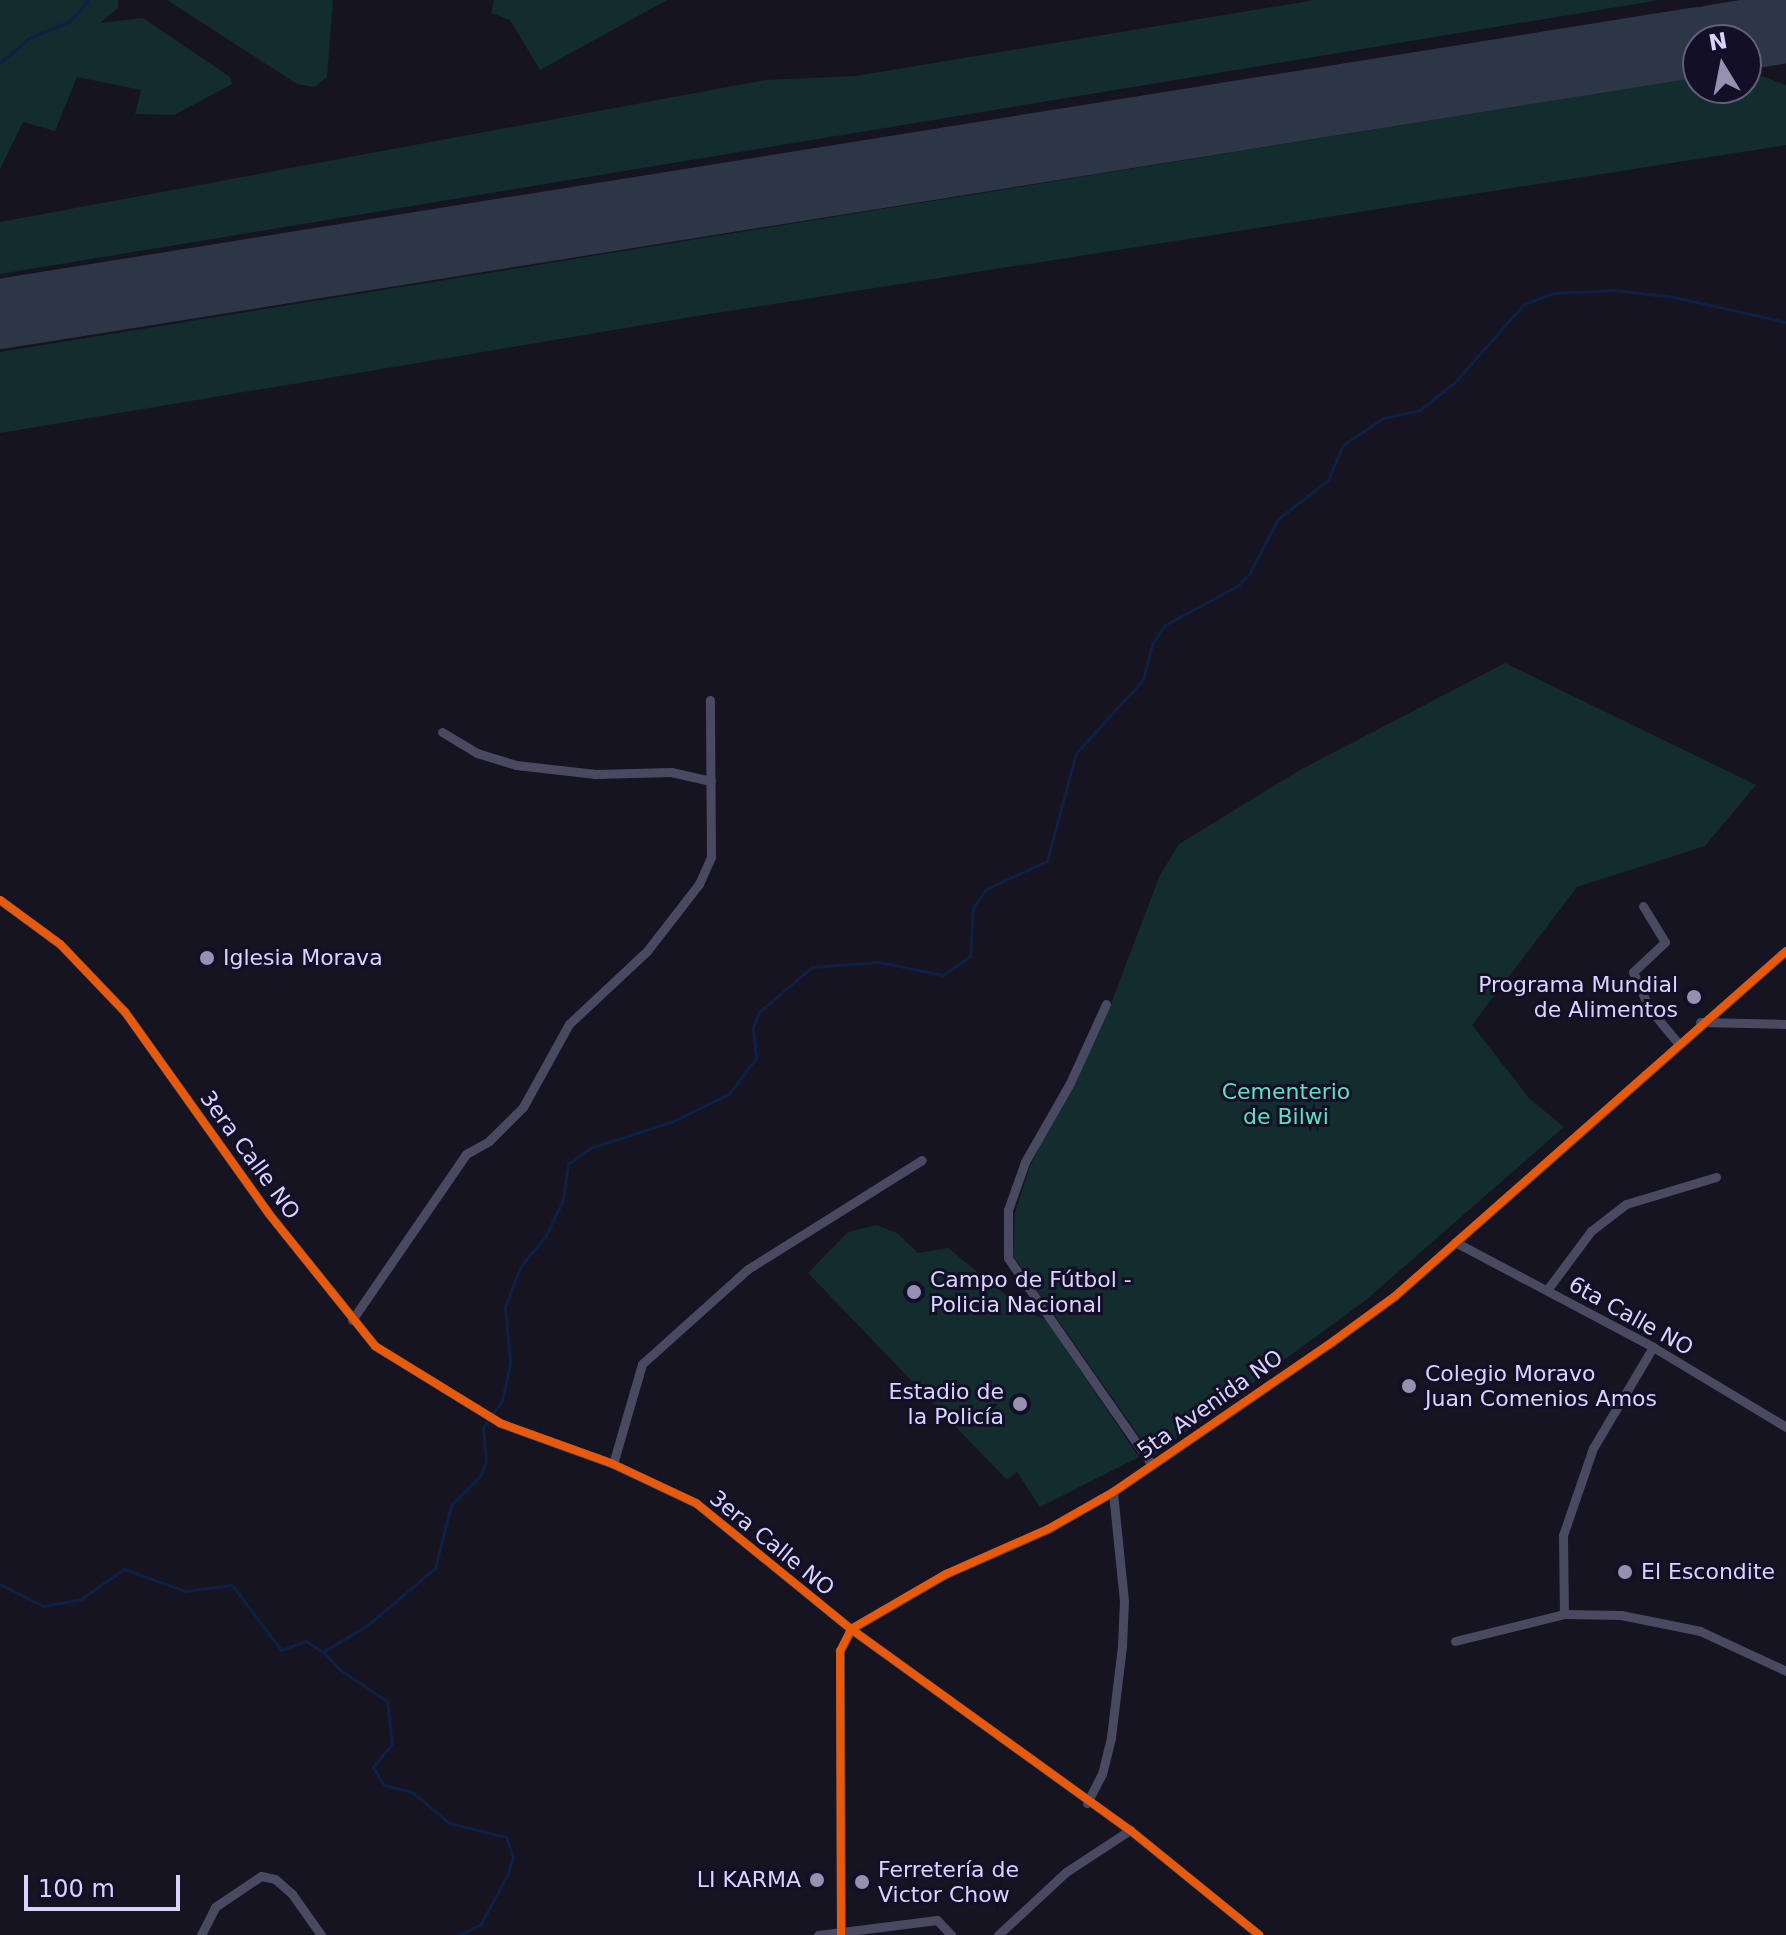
<!DOCTYPE html>
<meta charset="utf-8">
<style>
body{margin:0}
#map{position:relative;width:1786px;height:1935px;overflow:hidden;background:#161421;font-family:"DejaVu Sans",sans-serif}
div>[style]{position:absolute}
.green>*{inset:0;background:#132c2d}
.stream>*{height:3px;margin:-1.5px;padding:0 1.5px;transform-origin:1.5px;border-radius:1.5px;background:#0d2144}
.taxiway>*{height:28px;margin:-14px;padding:0 14px;transform-origin:14px;border-radius:14px;background:#2c3646}
.runway>*{height:70px;margin:-35px;padding:0 35px;transform-origin:35px;border-radius:35px;background:#2c3646}
.street>*{height:9px;margin:-4.5px;padding:0 4.5px;transform-origin:4.5px;border-radius:4.5px;background:#4a4962}
.cycleway>*{height:8px;margin:-4px;padding:0 4px;transform-origin:4px;border-radius:4px;background:#e8590c}
.dots>*{width:22px;height:22px;translate:-50% -50%;box-sizing:border-box;border:4px solid #130f26;border-radius:50%}
span{translate:-50% -50%;white-space:nowrap;text-align:center;line-height:1.15;-webkit-text-stroke:6px #130f26;paint-order:stroke}
.poi-label{font-size:22px;color:#d9d4ff}
.left{translate:0 -50%;text-align:left}
.right{translate:-100% -50%;text-align:right}
.park-label{font-size:22px;color:#5fe0c0}
.street-label{font-size:22px;color:#d9d4ff}
.north{position:absolute;left:1682px;top:24px;width:80px;height:80px;box-sizing:border-box;background:#130f26;border:2px solid #625e7d;border-radius:50%;rotate:350deg;font-size:22px;font-weight:700;line-height:32px;text-align:center;color:#d9d4ff}
.north::after{content:'';display:block;margin:auto;width:28px;height:36px;background:#9591b1;clip-path:polygon(50% 0,100% 100%,50% 72%,0 100%)}
.scale{position:absolute;left:24px;top:1875px;width:156px;height:36px;box-sizing:border-box;border:4px solid #d9d4ff;border-top:0;padding-left:10px;font-size:24px;line-height:28px;white-space:nowrap;color:#d9d4ff;-webkit-text-stroke:6px #130f26;paint-order:stroke}
</style>
<div id="map">
<div class="green">
<i style="clip-path:polygon(0 0,118px 0,118px 8px,100px 23px,143px 18px,230px 77px,232px 84px,174px 115px,135px 114px,141px 90px,77px 77px,55px 131px,23px 122px,0 169px)"></i>
<i style="clip-path:polygon(167px 0,333px 0,327px 77px,315px 87px,297px 84px)"></i>
<i style="clip-path:polygon(494px 0,667px 0,540px 70px,510px 20px,491px 13px)"></i>
<i style="clip-path:polygon(1315px 0,1660px 0,0 274px,0 222px,765px 80px,855px 76px)"></i>
<i style="clip-path:polygon(1746px 70px,1786px 85px,1786px 145px,710px 314px,0 433px,0 352px,1698px 77px,1698px 88px,1746px 88px)"></i>
<i style="clip-path:polygon(1505px 663px,1756px 785px,1705px 846px,1577px 887px,1472px 1025px,1530px 1099px,1564px 1127px,1366px 1300px,1153px 1456px,1013px 1256px,1015px 1213px,1030px 1166px,1109px 1009px,1160px 875px,1179px 844px,1300px 770px)"></i>
<i style="clip-path:polygon(876px 1225px,897px 1233px,918px 1253px,948px 1248px,1026px 1311px,1046px 1320px,1139px 1457px,1040px 1507px,1017px 1472px,1007px 1480px,808px 1273px,848px 1232px)"></i>
</div>
<div class="stream">
<i style="left:0;top:63px;width:38px;rotate:-41deg"></i>
<i style="left:29px;top:38px;width:44px;rotate:-22.5deg"></i>
<i style="left:70px;top:21px;width:28px;rotate:-49deg"></i>
<i style="left:0;top:1584px;width:48px;rotate:27.1deg"></i>
<i style="left:43px;top:1606px;width:39px;rotate:-10deg"></i>
<i style="left:81px;top:1599px;width:52px;rotate:-34.9deg"></i>
<i style="left:124px;top:1569px;width:65px;rotate:19.8deg"></i>
<i style="left:185px;top:1591px;width:47px;rotate:-7.3deg"></i>
<i style="left:232px;top:1585px;width:81px;rotate:53deg"></i>
<i style="left:281px;top:1650px;width:27px;rotate:-20deg"></i>
<i style="left:306px;top:1641px;width:20px;rotate:33deg"></i>
<i style="left:323px;top:1652px;width:23px;rotate:47deg"></i>
<i style="left:339px;top:1669px;width:58px;rotate:33.7deg"></i>
<i style="left:387px;top:1701px;width:43px;rotate:83.4deg"></i>
<i style="left:392px;top:1744px;width:30px;rotate:130deg"></i>
<i style="left:373px;top:1767px;width:21px;rotate:59deg"></i>
<i style="left:384px;top:1785px;width:29px;rotate:14deg"></i>
<i style="left:412px;top:1792px;width:48px;rotate:40deg"></i>
<i style="left:449px;top:1823px;width:59px;rotate:13.8deg"></i>
<i style="left:506px;top:1837px;width:20px;rotate:70deg"></i>
<i style="left:513px;top:1856px;width:19px;rotate:106deg"></i>
<i style="left:508px;top:1874px;width:58px;rotate:118.8deg"></i>
<i style="left:480px;top:1925px;width:23px;rotate:155deg"></i>
<i style="left:323px;top:1652px;width:54px;rotate:-31.3deg"></i>
<i style="left:369px;top:1624px;width:87px;rotate:-40.3deg"></i>
<i style="left:435px;top:1568px;width:65px;rotate:-75.7deg"></i>
<i style="left:451px;top:1505px;width:41px;rotate:-45deg"></i>
<i style="left:480px;top:1476px;width:15px;rotate:-67deg"></i>
<i style="left:486px;top:1462px;width:35px;rotate:-95deg"></i>
<i style="left:483px;top:1427px;width:32px;rotate:-54deg"></i>
<i style="left:502px;top:1401px;width:40px;rotate:-78deg"></i>
<i style="left:510px;top:1362px;width:55px;rotate:-95.2deg"></i>
<i style="left:505px;top:1307px;width:43px;rotate:-69.4deg"></i>
<i style="left:520px;top:1267px;width:39px;rotate:-50deg"></i>
<i style="left:545px;top:1237px;width:41px;rotate:-64.1deg"></i>
<i style="left:563px;top:1200px;width:36px;rotate:-82deg"></i>
<i style="left:568px;top:1164px;width:27px;rotate:-36deg"></i>
<i style="left:590px;top:1148px;width:85px;rotate:-17.8deg"></i>
<i style="left:671px;top:1122px;width:64px;rotate:-25.8deg"></i>
<i style="left:729px;top:1094px;width:45px;rotate:-53.1deg"></i>
<i style="left:756px;top:1058px;width:31px;rotate:-96deg"></i>
<i style="left:753px;top:1027px;width:16px;rotate:-68deg"></i>
<i style="left:759px;top:1012px;width:70px;rotate:-40.3deg"></i>
<i style="left:812px;top:967px;width:67px;rotate:-4.3deg"></i>
<i style="left:879px;top:962px;width:65px;rotate:11.5deg"></i>
<i style="left:943px;top:975px;width:33px;rotate:-35deg"></i>
<i style="left:970px;top:956px;width:48px;rotate:-86.4deg"></i>
<i style="left:973px;top:908px;width:23px;rotate:-56deg"></i>
<i style="left:986px;top:889px;width:67px;rotate:-24.7deg"></i>
<i style="left:1047px;top:861px;width:112px;rotate:-75deg"></i>
<i style="left:1076px;top:753px;width:99px;rotate:-47.5deg"></i>
<i style="left:1143px;top:680px;width:37px;rotate:-76deg"></i>
<i style="left:1152px;top:644px;width:23px;rotate:-56deg"></i>
<i style="left:1165px;top:625px;width:82px;rotate:-28.4deg"></i>
<i style="left:1237px;top:586px;width:17px;rotate:-45deg"></i>
<i style="left:1249px;top:574px;width:62px;rotate:-62.2deg"></i>
<i style="left:1278px;top:519px;width:63px;rotate:-38deg"></i>
<i style="left:1328px;top:480px;width:38px;rotate:-67deg"></i>
<i style="left:1343px;top:445px;width:48px;rotate:-34deg"></i>
<i style="left:1383px;top:418px;width:38px;rotate:-12deg"></i>
<i style="left:1420px;top:410px;width:45px;rotate:-38.7deg"></i>
<i style="left:1455px;top:382px;width:104px;rotate:-48.5deg"></i>
<i style="left:1524px;top:304px;width:33px;rotate:-20deg"></i>
<i style="left:1555px;top:293px;width:59px;rotate:-2.9deg"></i>
<i style="left:1614px;top:290px;width:60px;rotate:6.7deg"></i>
<i style="left:1674px;top:297px;width:115px;rotate:12.6deg"></i>
</div>
<div class="taxiway">
<i style="left:1764px;top:32px;width:25px;rotate:29deg"></i>
</div>
<div class="runway">
<i style="left:1712px;top:40px;width:75px;rotate:-9.2deg"></i>
<i style="left:0;top:314px;width:1720px;rotate:-9.1deg"></i>
</div>
<div class="street">
<i style="left:442px;top:732px;width:41px;rotate:31deg"></i>
<i style="left:477px;top:753px;width:41px;rotate:17.1deg"></i>
<i style="left:516px;top:765px;width:80px;rotate:6.5deg"></i>
<i style="left:595px;top:774px;width:76px;rotate:-1.5deg"></i>
<i style="left:671px;top:772px;width:41px;rotate:12.7deg"></i>
<i style="left:0;top:900px;width:74px;rotate:36.3deg"></i>
<i style="left:60px;top:944px;width:94px;rotate:46.3deg"></i>
<i style="left:125px;top:1012px;width:248px;rotate:54.5deg"></i>
<i style="left:269px;top:1214px;width:169px;rotate:51.2deg"></i>
<i style="left:375px;top:1346px;width:147px;rotate:31.6deg"></i>
<i style="left:500px;top:1423px;width:120px;rotate:19.9deg"></i>
<i style="left:613px;top:1464px;width:92px;rotate:25.2deg"></i>
<i style="left:696px;top:1503px;width:200px;rotate:39.1deg"></i>
<i style="left:851px;top:1629px;width:344px;rotate:35.8deg"></i>
<i style="left:1130px;top:1830px;width:166px;rotate:39.1deg"></i>
<i style="left:1643px;top:906px;width:42px;rotate:58.6deg"></i>
<i style="left:1665px;top:942px;width:44px;rotate:136.8deg"></i>
<i style="left:1633px;top:972px;width:39px;rotate:66deg"></i>
<i style="left:1649px;top:1008px;width:44px;rotate:50.5deg"></i>
<i style="left:1106px;top:1004px;width:87px;rotate:114.5deg"></i>
<i style="left:1070px;top:1083px;width:91px;rotate:119.7deg"></i>
<i style="left:1025px;top:1162px;width:51px;rotate:109.5deg"></i>
<i style="left:1008px;top:1210px;width:48px;rotate:90deg"></i>
<i style="left:1008px;top:1258px;width:252px;rotate:55.2deg"></i>
<i style="left:1700px;top:1022px;width:86px;rotate:1.3deg"></i>
<i style="left:1455px;top:1242px;width:224px;rotate:27.9deg"></i>
<i style="left:1653px;top:1347px;width:155px;rotate:31deg"></i>
<i style="left:1547px;top:1290px;width:74px;rotate:-53.3deg"></i>
<i style="left:1591px;top:1231px;width:44px;rotate:-37.6deg"></i>
<i style="left:1626px;top:1204px;width:94px;rotate:-16.7deg"></i>
<i style="left:352px;top:1320px;width:201px;rotate:-55.5deg"></i>
<i style="left:466px;top:1154px;width:26px;rotate:-29deg"></i>
<i style="left:489px;top:1141px;width:48px;rotate:-45deg"></i>
<i style="left:523px;top:1107px;width:95px;rotate:-61deg"></i>
<i style="left:569px;top:1024px;width:107px;rotate:-43.1deg"></i>
<i style="left:647px;top:951px;width:85px;rotate:-52.2deg"></i>
<i style="left:699px;top:884px;width:30px;rotate:-66deg"></i>
<i style="left:711px;top:857px;width:157px;rotate:-90.4deg"></i>
<i style="left:1653px;top:1347px;width:117px;rotate:120.7deg"></i>
<i style="left:1593px;top:1448px;width:92px;rotate:109deg"></i>
<i style="left:1563px;top:1535px;width:79px;rotate:89.3deg"></i>
<i style="left:1564px;top:1614px;width:57px;rotate:1deg"></i>
<i style="left:1621px;top:1615px;width:81px;rotate:11.4deg"></i>
<i style="left:1700px;top:1631px;width:95px;rotate:24.9deg"></i>
<i style="left:613px;top:1464px;width:104px;rotate:-73.8deg"></i>
<i style="left:642px;top:1364px;width:142px;rotate:-41.9deg"></i>
<i style="left:748px;top:1269px;width:205px;rotate:-32.1deg"></i>
<i style="left:1455px;top:1641px;width:112px;rotate:-13.9deg"></i>
<i style="left:1087px;top:1803px;width:33px;rotate:-63deg"></i>
<i style="left:1102px;top:1774px;width:38px;rotate:-76deg"></i>
<i style="left:1111px;top:1737px;width:92px;rotate:-83.1deg"></i>
<i style="left:1122px;top:1646px;width:45px;rotate:-87.5deg"></i>
<i style="left:1124px;top:1601px;width:110px;rotate:-95.8deg"></i>
<i style="left:201px;top:1935px;width:31px;rotate:-63deg"></i>
<i style="left:215px;top:1907px;width:55px;rotate:-34deg"></i>
<i style="left:261px;top:1876px;width:14px;rotate:12deg"></i>
<i style="left:275px;top:1879px;width:23px;rotate:41deg"></i>
<i style="left:292px;top:1894px;width:50px;rotate:54.7deg"></i>
<i style="left:818px;top:1935px;width:120px;rotate:-7.2deg"></i>
<i style="left:937px;top:1920px;width:21px;rotate:47deg"></i>
<i style="left:841px;top:1935px;width:284px;rotate:-90.2deg"></i>
<i style="left:840px;top:1651px;width:25px;rotate:-63deg"></i>
<i style="left:851px;top:1629px;width:110px;rotate:-30.1deg"></i>
<i style="left:946px;top:1574px;width:111px;rotate:-23.8deg"></i>
<i style="left:1048px;top:1529px;width:75px;rotate:-29.6deg"></i>
<i style="left:1113px;top:1492px;width:265px;rotate:-34.4deg"></i>
<i style="left:1332px;top:1342px;width:78px;rotate:-36.1deg"></i>
<i style="left:1395px;top:1296px;width:521px;rotate:-41.42deg"></i>
<i style="left:998px;top:1935px;width:93px;rotate:-42.8deg"></i>
<i style="left:1066px;top:1872px;width:77px;rotate:-33.3deg"></i>
</div>
<div class="cycleway">
<i style="left:0;top:900px;width:74px;rotate:36.3deg"></i>
<i style="left:60px;top:944px;width:94px;rotate:46.3deg"></i>
<i style="left:125px;top:1012px;width:248px;rotate:54.5deg"></i>
<i style="left:269px;top:1214px;width:169px;rotate:51.2deg"></i>
<i style="left:375px;top:1346px;width:147px;rotate:31.6deg"></i>
<i style="left:500px;top:1423px;width:120px;rotate:19.9deg"></i>
<i style="left:613px;top:1464px;width:92px;rotate:25.2deg"></i>
<i style="left:696px;top:1503px;width:200px;rotate:39.1deg"></i>
<i style="left:851px;top:1629px;width:344px;rotate:35.8deg"></i>
<i style="left:1130px;top:1830px;width:166px;rotate:39.1deg"></i>
<i style="left:841px;top:1935px;width:284px;rotate:-90.2deg"></i>
<i style="left:840px;top:1651px;width:25px;rotate:-63deg"></i>
<i style="left:851px;top:1629px;width:110px;rotate:-30.1deg"></i>
<i style="left:946px;top:1574px;width:111px;rotate:-23.8deg"></i>
<i style="left:1048px;top:1529px;width:75px;rotate:-29.6deg"></i>
<i style="left:1113px;top:1492px;width:265px;rotate:-34.4deg"></i>
<i style="left:1332px;top:1342px;width:78px;rotate:-36.1deg"></i>
<i style="left:1395px;top:1296px;width:521px;rotate:-41.42deg"></i>
</div>
<div class="dots">
<i style="left:207px;top:958px;background:#9591b1"></i>
<i style="left:1694px;top:997px;background:#9591b1"></i>
<i style="left:914px;top:1292px;background:#9591b1"></i>
<i style="left:1409px;top:1386px;background:#9591b1"></i>
<i style="left:1020px;top:1404px;background:#9591b1"></i>
<i style="left:1625px;top:1572px;background:#9591b1"></i>
<i style="left:817px;top:1880px;background:#9591b1"></i>
<i style="left:862px;top:1882px;background:#9591b1"></i>
</div>
<div class="poi-label">
<span class="left" style="left:223px;top:958px">Iglesia Morava</span>
<span class="right" style="left:1678px;top:997px">Programa Mundial<br>de Alimentos</span>
<span class="left" style="left:930px;top:1292px">Campo de Fútbol -<br>Policia Nacional</span>
<span class="left" style="left:1425px;top:1386px">Colegio Moravo<br>Juan Comenios Amos</span>
<span class="right" style="left:1004px;top:1404px">Estadio de<br>la Policía</span>
<span class="left" style="left:1641px;top:1572px">El Escondite</span>
<span class="left" style="left:878px;top:1882px">Ferretería de<br>Victor Chow</span>
<span class="right" style="left:801px;top:1880px">LI KARMA</span>
</div>
<div class="park-label">
<span style="left:1286px;top:1104px">Cementerio<br>de Bilwi</span>
</div>
<div class="street-label">
<span style="left:250px;top:1155px;rotate:54deg">3era Calle NO</span>
<span style="left:1631px;top:1316px;rotate:29deg">6ta Calle NO</span>
<span style="left:1210px;top:1404px;rotate:-35deg">5ta Avenida NO</span>
<span style="left:772px;top:1543px;rotate:39deg">3era Calle NO</span>
</div>
<div class="north">N</div>
<div class="scale">100 m</div>
</div>
